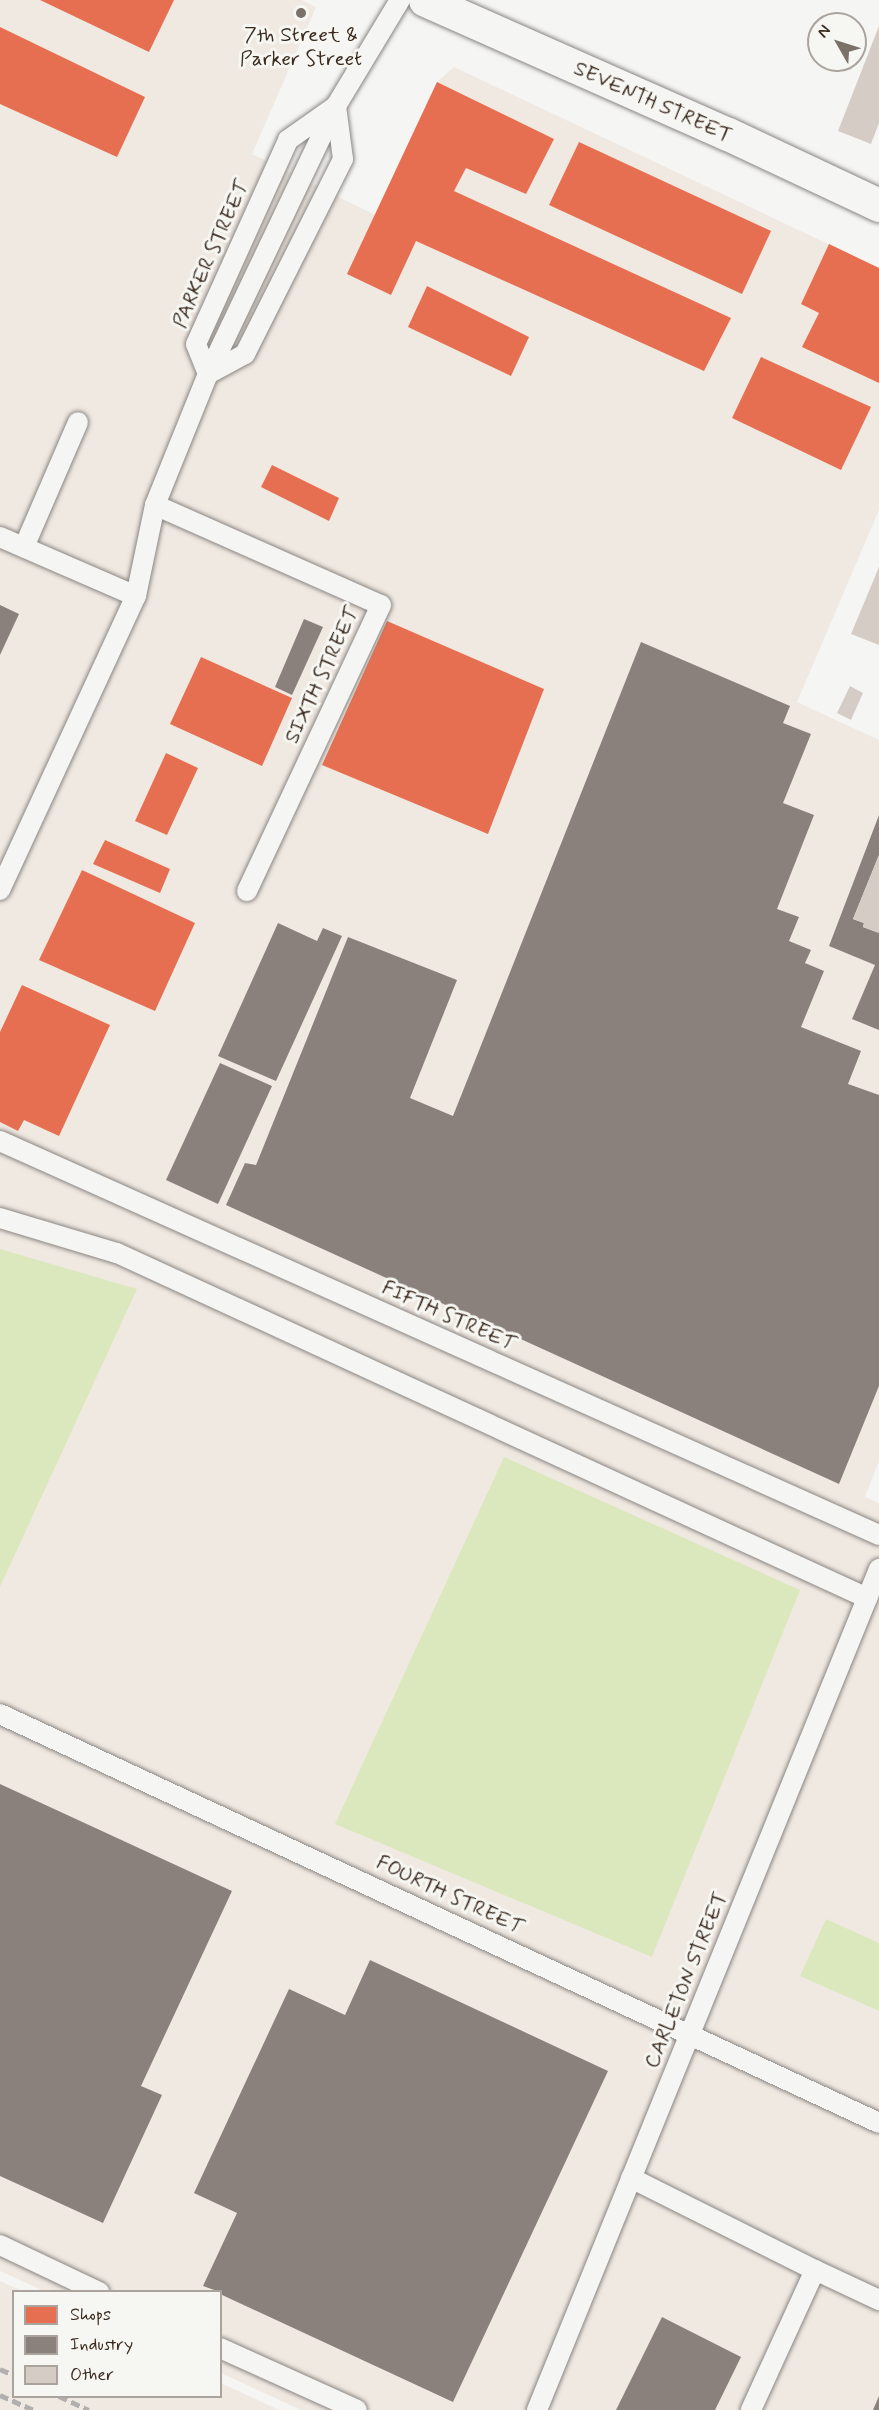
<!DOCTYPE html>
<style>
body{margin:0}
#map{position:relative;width:879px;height:2410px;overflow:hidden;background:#f5f5f3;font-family:Mynerve,sans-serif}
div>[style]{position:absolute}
.built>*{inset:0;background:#f0e9e1}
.green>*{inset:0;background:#dbe8be}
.shops>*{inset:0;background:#e76f51}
.industry>*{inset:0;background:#8a817c}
.building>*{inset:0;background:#d5cdc5}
.roads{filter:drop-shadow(0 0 2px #8a8683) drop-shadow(0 0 2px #8a8683)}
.lane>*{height:20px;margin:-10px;padding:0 10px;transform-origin:10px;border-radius:10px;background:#f5f5f3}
.secondary>*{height:33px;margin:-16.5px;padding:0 16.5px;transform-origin:16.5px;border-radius:16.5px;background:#f5f5f3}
.rail>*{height:4.5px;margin-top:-2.25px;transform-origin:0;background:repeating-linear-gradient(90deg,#b2b0ae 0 9px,transparent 0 13.5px)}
.dots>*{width:16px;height:16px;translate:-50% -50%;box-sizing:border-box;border:3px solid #f6f6f2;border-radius:50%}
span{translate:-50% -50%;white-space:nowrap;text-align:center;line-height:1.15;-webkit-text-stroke:6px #f6f6f2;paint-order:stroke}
.poi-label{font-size:21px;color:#3b2a1e}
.street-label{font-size:21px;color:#3b2a1e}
.legend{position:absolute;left:12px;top:2290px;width:210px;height:108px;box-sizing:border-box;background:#f6f6f2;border:2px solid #aba49d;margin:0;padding:8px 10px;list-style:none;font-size:18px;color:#3b2a1e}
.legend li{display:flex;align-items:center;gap:12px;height:30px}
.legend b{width:30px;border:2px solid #aba49d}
.north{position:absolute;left:807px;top:12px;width:60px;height:60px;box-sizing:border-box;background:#f6f6f2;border:2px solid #aba49d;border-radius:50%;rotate:309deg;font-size:16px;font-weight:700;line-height:24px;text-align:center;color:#3b2a1e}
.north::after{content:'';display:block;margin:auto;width:21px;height:27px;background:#7c7169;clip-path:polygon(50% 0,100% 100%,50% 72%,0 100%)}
</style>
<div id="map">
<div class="built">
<i style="clip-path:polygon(0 0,301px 0,316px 7px,252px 154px,375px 215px,437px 82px,454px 67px,879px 268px,879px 510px,797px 702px,879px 740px,879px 815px,829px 946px,879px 966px,879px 1461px,865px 1497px,879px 1503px,879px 2410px,301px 2410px,221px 2373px,220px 2292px,44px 2291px,0 2271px)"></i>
<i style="clip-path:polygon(0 2281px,22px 2291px,14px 2292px,14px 2396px,220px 2396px,221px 2383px,279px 2410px,0 2410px)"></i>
</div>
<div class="green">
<i style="clip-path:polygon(0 1249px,137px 1289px,0 1587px)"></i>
<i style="clip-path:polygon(504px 1457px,800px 1590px,652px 1957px,335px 1824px)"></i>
<i style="clip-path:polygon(826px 1919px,879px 1943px,879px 2011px,800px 1976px)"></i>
</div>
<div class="shops">
<i style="clip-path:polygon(40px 0,174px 0,149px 52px)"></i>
<i style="clip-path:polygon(0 27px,145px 97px,117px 157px,0 104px)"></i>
<i style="clip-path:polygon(437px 82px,554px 139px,526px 194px,466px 168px,454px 191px,731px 318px,704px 371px,416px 241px,391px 295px,347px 274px)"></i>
<i style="clip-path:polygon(579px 142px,771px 231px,742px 294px,549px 205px)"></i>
<i style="clip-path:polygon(829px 244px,879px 268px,879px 383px,802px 347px,819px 313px,801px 304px)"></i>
<i style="clip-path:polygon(427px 286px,529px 337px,511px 376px,408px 327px)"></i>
<i style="clip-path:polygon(761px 357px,871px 407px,841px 470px,732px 418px)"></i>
<i style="clip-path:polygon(272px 465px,339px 498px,329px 521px,261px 487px)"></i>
<i style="clip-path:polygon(387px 621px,544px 689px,488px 834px,322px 765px)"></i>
<i style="clip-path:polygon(201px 657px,292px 698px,262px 766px,170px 724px)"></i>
<i style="clip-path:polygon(166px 753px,198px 768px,167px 835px,135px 821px)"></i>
<i style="clip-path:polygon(105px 840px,170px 869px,160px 893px,93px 864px)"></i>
<i style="clip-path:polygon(82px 870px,195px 923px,155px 1011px,39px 960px)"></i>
<i style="clip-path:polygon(22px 985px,110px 1025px,59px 1136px,24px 1120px,18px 1131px,0 1122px,0 1032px)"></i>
</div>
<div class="industry">
<i style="clip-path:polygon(0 605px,19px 614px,0 655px)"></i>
<i style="clip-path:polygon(304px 619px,323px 627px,292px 695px,275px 687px)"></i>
<i style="clip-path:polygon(641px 642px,790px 706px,783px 723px,811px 734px,783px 803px,814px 815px,777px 909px,799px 917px,789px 941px,811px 950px,805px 963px,824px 971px,801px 1027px,861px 1051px,848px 1084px,879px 1095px,879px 1386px,839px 1484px,226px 1205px,245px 1163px,256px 1165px,348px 937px,457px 980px,410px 1098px,453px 1116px)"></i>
<i style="clip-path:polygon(879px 815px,879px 855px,853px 919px,864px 923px,863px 927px,879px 933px,879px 1030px,852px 1019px,875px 965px,829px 946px)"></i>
<i style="clip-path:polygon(278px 923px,317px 941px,323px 928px,342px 936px,276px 1081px,218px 1056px)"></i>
<i style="clip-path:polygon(220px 1063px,272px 1086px,218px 1204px,166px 1180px)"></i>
<i style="clip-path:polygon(0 1784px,232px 1891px,141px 2086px,162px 2095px,103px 2223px,0 2176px)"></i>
<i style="clip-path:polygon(370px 1960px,608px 2071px,453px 2402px,220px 2294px,220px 2292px,203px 2286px,237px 2213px,194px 2193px,289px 1989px,345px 2015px)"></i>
<i style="clip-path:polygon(662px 2317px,741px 2357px,715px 2410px,616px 2410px)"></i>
<i style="clip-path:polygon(879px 2396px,879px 2410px,873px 2410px)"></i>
</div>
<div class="building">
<i style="clip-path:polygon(879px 26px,879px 123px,871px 144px,838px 131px)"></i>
<i style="clip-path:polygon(879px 567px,879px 645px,851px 634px)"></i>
<i style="clip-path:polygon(850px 686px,863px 693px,851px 720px,837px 713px)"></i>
<i style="clip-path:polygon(879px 855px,879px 933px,863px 927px,864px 923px,853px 919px)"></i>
</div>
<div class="roads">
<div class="lane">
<i style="left:208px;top:374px;width:32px;rotate:-112deg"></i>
<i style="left:196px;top:344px;width:224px;rotate:-65.7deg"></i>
<i style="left:288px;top:140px;width:59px;rotate:-35.3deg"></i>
<i style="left:336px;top:106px;width:124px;rotate:-58.9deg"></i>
<i style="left:208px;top:374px;width:42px;rotate:-28.4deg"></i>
<i style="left:245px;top:354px;width:218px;rotate:-63.3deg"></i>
<i style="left:343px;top:159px;width:53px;rotate:-97.5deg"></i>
<i style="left:155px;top:505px;width:247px;rotate:23.9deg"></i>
<i style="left:381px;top:605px;width:316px;rotate:115.1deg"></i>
<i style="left:0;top:537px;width:148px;rotate:23.5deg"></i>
<i style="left:24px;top:547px;width:136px;rotate:-66.6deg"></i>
<i style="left:0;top:890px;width:324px;rotate:-65.2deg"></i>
<i style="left:136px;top:596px;width:93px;rotate:-78.2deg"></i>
<i style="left:155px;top:505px;width:141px;rotate:-68deg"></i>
<i style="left:208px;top:374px;width:297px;rotate:-64.5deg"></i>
<i style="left:0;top:1141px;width:963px;rotate:24.14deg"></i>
<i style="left:0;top:1218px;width:122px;rotate:16.7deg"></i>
<i style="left:117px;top:1253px;width:826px;rotate:24.7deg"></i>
<i style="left:0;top:1714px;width:969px;rotate:24.95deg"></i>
<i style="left:631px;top:2178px;width:206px;rotate:26.6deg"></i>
<i style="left:815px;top:2270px;width:154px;rotate:114.6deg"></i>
<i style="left:0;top:2245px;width:110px;rotate:25.4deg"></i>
<i style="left:815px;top:2270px;width:71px;rotate:25.1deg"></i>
<i style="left:220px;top:2348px;width:150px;rotate:24.3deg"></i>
<i style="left:537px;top:2410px;width:908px;rotate:-67.87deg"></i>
</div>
<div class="secondary">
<i style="left:425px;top:0;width:331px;rotate:23.9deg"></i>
<i style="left:728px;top:134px;width:167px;rotate:25.2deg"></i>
</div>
</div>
<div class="rail">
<i style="left:0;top:2369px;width:15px;rotate:23deg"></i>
<i style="left:0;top:2395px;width:36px;rotate:24deg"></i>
<i style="left:59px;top:2396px;width:33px;rotate:25deg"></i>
</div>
<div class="dots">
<i style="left:301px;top:13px;background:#7c7169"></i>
</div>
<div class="poi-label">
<span style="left:301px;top:47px">7th Street &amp;<br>Parker Street</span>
</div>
<div class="street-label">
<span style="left:653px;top:102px;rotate:24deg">SEVENTH STREET</span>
<span style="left:211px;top:254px;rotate:-66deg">PARKER STREET</span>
<span style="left:322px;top:675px;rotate:-65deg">SIXTH STREET</span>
<span style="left:449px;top:1316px;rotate:24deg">FIFTH STREET</span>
<span style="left:450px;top:1895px;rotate:25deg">FOURTH STREET</span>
<span style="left:686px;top:1980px;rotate:-68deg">CARLETON STREET</span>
</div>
<ul class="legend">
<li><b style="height:16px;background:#e76f51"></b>Shops</li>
<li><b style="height:16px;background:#8a817c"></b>Industry</li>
<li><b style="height:16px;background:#d5cdc5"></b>Other</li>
</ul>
<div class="north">N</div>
</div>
